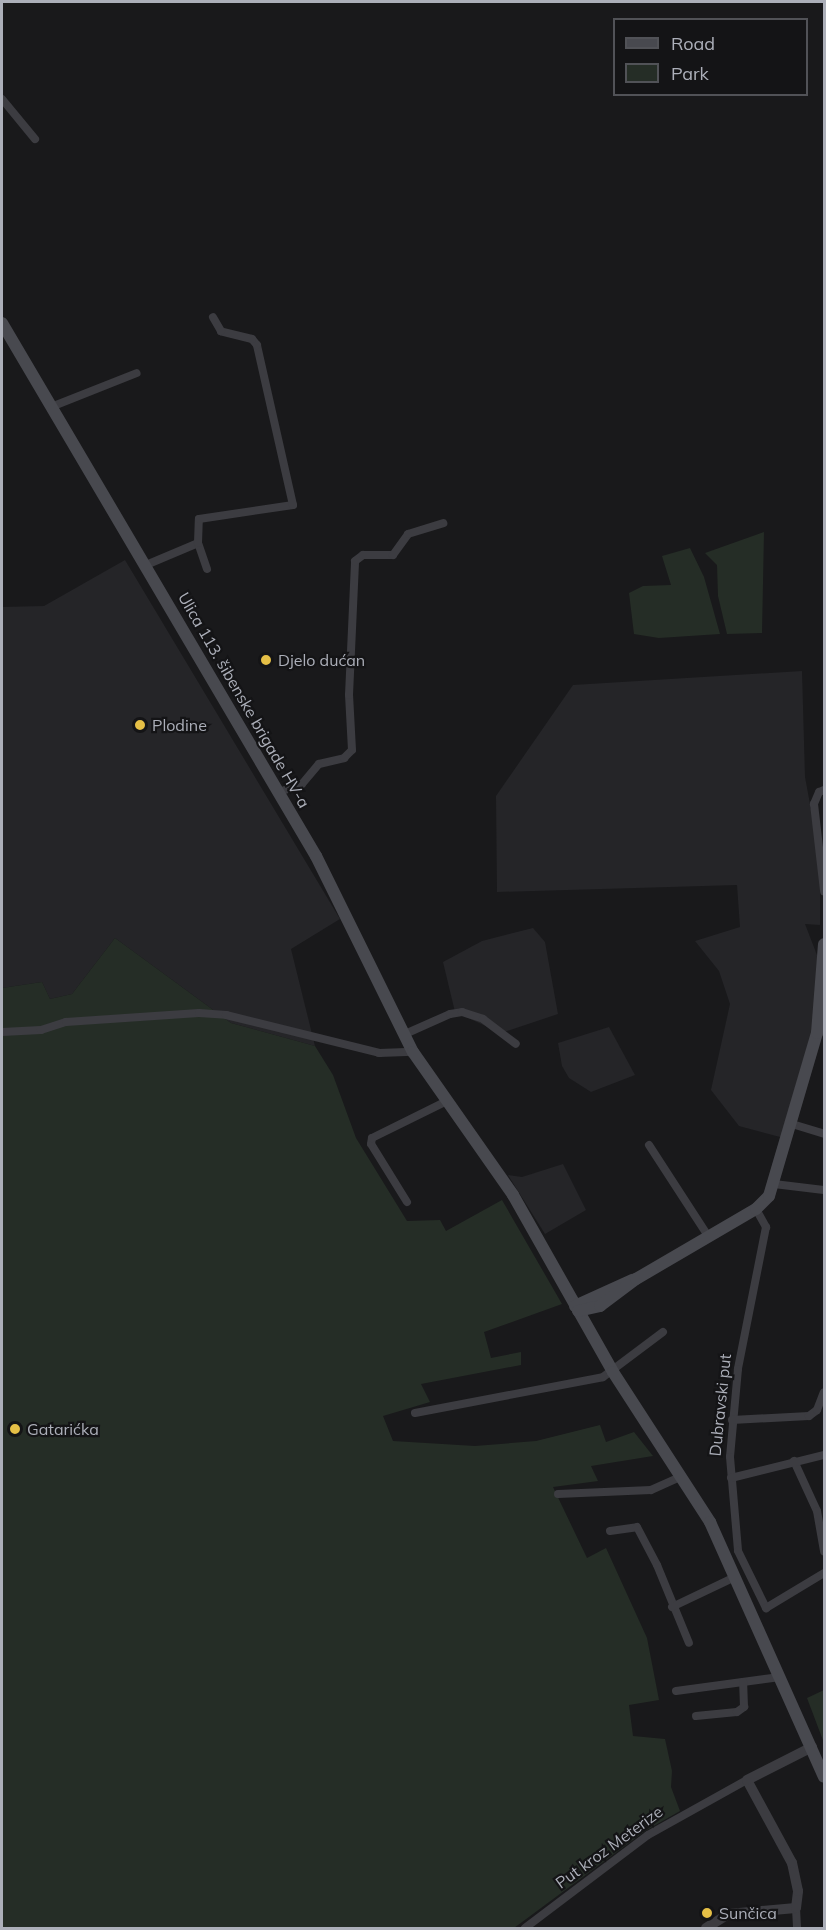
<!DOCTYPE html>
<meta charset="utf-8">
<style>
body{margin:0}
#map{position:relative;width:826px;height:1930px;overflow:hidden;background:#19191b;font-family:Mulish,sans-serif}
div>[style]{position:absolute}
.built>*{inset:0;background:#252528}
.green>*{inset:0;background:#252d26}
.minor>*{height:8px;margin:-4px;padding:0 4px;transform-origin:4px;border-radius:4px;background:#3c3c41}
.tertiary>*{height:10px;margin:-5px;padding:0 5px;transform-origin:5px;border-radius:5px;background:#3c3c41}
.secondary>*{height:12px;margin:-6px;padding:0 6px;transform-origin:6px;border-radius:6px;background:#48494f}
.dots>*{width:16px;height:16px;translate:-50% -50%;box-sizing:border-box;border:3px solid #141416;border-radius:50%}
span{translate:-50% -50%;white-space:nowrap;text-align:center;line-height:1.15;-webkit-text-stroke:4.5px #141416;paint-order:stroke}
.poi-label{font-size:16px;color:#acafb9}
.left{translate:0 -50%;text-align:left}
.street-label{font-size:16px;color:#acafb9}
.frame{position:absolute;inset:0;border:3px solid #acafb9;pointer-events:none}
.legend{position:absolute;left:613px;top:18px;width:195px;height:78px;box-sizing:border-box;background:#141416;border:2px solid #515257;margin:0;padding:8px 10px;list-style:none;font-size:18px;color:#acafb9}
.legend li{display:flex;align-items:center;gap:12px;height:30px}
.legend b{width:30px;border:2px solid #515257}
</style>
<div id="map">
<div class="built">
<i style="clip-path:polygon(125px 560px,340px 919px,291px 949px,315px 1046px,231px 1023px,115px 938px,72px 994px,50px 999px,42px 982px,2px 988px,2px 607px,44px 606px)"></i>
<i style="clip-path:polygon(802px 671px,805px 777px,820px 858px,820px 925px,805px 924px,817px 955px,820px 981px,814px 1027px,784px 1138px,739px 1126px,711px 1090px,730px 1004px,719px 971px,695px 941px,740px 927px,737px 885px,497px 892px,496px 796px,573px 685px)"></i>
<i style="clip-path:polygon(533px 928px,545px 942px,558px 1014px,501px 1033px,455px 1012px,443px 962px,482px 941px)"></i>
<i style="clip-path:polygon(609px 1027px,635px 1075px,591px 1092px,569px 1078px,562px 1066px,558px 1043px)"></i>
<i style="clip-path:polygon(563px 1164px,586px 1210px,545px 1234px,508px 1175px,522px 1177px)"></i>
</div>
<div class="green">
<i style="clip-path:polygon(764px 532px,762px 633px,727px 634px,718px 596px,717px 565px,705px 553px)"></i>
<i style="clip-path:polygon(690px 548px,704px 577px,720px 634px,659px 638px,634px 634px,629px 593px,643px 586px,671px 585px,662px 556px)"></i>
<i style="clip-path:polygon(115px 938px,231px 1023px,315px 1046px,333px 1075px,356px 1138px,407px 1221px,440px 1220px,446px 1231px,502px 1200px,562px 1304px,484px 1332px,491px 1358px,521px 1352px,521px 1365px,421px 1384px,430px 1402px,383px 1416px,393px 1441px,475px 1446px,536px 1441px,600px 1425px,606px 1442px,634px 1432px,653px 1456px,591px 1466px,598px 1481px,553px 1487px,587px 1558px,606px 1548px,647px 1638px,659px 1700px,629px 1705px,633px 1736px,665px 1739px,672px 1771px,671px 1787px,680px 1811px,645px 1831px,514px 1928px,2px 1928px,2px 988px,42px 982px,50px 999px,72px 994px)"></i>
<i style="clip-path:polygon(824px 1690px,824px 1743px,807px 1698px)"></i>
</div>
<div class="minor">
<i style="left:2px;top:99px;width:52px;rotate:50.5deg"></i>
<i style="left:51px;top:407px;width:92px;rotate:-21.6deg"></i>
<i style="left:146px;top:565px;width:56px;rotate:-22.9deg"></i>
<i style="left:207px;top:569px;width:28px;rotate:-109deg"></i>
<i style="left:198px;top:543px;width:24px;rotate:-88deg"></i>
<i style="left:199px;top:519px;width:95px;rotate:-8.5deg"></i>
<i style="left:293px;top:505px;width:164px;rotate:-102.7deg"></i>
<i style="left:257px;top:345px;width:8px;rotate:-130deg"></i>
<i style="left:252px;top:339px;width:32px;rotate:-166deg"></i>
<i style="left:221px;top:331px;width:16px;rotate:-120deg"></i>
<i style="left:824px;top:790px;width:5px;rotate:158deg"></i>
<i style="left:819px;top:792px;width:13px;rotate:113deg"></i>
<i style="left:814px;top:804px;width:88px;rotate:83.4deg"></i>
<i style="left:279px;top:792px;width:24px;rotate:-19deg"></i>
<i style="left:302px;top:784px;width:26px;rotate:-50deg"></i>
<i style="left:319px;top:764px;width:26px;rotate:-13deg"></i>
<i style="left:344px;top:758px;width:11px;rotate:-45deg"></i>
<i style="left:352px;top:750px;width:55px;rotate:-93.1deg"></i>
<i style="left:349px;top:695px;width:134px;rotate:-87.4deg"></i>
<i style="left:355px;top:561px;width:10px;rotate:-37deg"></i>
<i style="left:363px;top:555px;width:30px"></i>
<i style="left:393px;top:555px;width:26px;rotate:-54deg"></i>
<i style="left:408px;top:534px;width:37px;rotate:-17deg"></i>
<i style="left:2px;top:1032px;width:39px;rotate:-3deg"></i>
<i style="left:41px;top:1030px;width:26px;rotate:-18deg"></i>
<i style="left:66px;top:1022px;width:133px;rotate:-3.9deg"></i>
<i style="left:199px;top:1013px;width:27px;rotate:4deg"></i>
<i style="left:226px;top:1015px;width:158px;rotate:13.9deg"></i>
<i style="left:379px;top:1053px;width:34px;rotate:-2deg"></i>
<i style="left:405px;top:1034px;width:49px;rotate:-24deg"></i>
<i style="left:450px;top:1014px;width:12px;rotate:-9deg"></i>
<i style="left:462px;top:1012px;width:22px;rotate:18deg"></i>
<i style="left:483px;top:1019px;width:41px;rotate:37.1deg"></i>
<i style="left:792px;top:1124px;width:34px;rotate:17deg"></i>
<i style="left:649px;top:1145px;width:108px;rotate:57deg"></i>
<i style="left:774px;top:1184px;width:50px;rotate:6.8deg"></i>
<i style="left:407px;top:1202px;width:68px;rotate:-121.8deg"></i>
<i style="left:371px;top:1144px;width:6px;rotate:-81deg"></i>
<i style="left:372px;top:1138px;width:81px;rotate:-26.3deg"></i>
<i style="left:756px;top:1209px;width:21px;rotate:61deg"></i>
<i style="left:766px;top:1227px;width:145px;rotate:101.2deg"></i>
<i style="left:738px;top:1369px;width:88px;rotate:95.2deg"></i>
<i style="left:730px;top:1457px;width:94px;rotate:85.1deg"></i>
<i style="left:738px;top:1551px;width:64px;rotate:63.8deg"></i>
<i style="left:766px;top:1608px;width:68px;rotate:-31.1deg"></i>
<i style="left:415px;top:1413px;width:191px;rotate:-10.8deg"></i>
<i style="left:603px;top:1377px;width:75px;rotate:-36.9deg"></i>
<i style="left:732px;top:1420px;width:77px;rotate:-3deg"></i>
<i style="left:809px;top:1416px;width:10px;rotate:-37deg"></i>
<i style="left:817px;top:1410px;width:19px;rotate:-69deg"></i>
<i style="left:794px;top:1461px;width:55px;rotate:65.3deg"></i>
<i style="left:817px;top:1511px;width:41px;rotate:80.1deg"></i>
<i style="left:731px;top:1478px;width:96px;rotate:-13.9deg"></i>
<i style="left:558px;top:1494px;width:93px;rotate:-2.5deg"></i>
<i style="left:651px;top:1490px;width:34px;rotate:-24deg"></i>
<i style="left:610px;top:1531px;width:27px;rotate:-8deg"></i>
<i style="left:637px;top:1527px;width:43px;rotate:62.2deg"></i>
<i style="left:657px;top:1565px;width:84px;rotate:67.7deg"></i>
<i style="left:672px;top:1607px;width:70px;rotate:-25.5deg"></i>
<i style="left:676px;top:1691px;width:105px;rotate:-7.7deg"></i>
<i style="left:696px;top:1716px;width:41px;rotate:-5.6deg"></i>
<i style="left:737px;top:1712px;width:9px;rotate:-36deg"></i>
<i style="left:744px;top:1707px;width:25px;rotate:-92deg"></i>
<i style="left:796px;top:1908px;width:20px;rotate:87deg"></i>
<i style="left:525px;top:1928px;width:154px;rotate:-37.1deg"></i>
<i style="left:648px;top:1835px;width:113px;rotate:-29.1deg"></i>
</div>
<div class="tertiary">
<i style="left:706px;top:1928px;width:26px;rotate:-32deg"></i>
<i style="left:728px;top:1914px;width:68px;rotate:-5deg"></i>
<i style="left:796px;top:1908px;width:17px;rotate:-83deg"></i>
<i style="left:798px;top:1891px;width:29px;rotate:-102deg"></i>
<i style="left:792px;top:1863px;width:94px;rotate:-118.5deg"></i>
<i style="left:747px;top:1780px;width:73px;rotate:-26.9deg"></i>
</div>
<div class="secondary">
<i style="left:2px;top:323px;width:619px;rotate:59.5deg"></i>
<i style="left:316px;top:856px;width:219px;rotate:63.7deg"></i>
<i style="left:413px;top:1052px;width:174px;rotate:55deg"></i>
<i style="left:513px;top:1195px;width:203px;rotate:60.5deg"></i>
<i style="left:613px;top:1372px;width:179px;rotate:57.1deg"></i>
<i style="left:710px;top:1522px;width:279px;rotate:65.9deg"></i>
<i style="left:575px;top:1306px;width:63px;rotate:-24.5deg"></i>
<i style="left:578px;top:1311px;width:23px;rotate:-13deg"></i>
<i style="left:600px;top:1306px;width:45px;rotate:-36.9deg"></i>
<i style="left:636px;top:1279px;width:139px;rotate:-30.3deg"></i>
<i style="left:756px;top:1209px;width:18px;rotate:-45deg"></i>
<i style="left:769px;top:1196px;width:170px;rotate:-73.6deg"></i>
<i style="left:817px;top:1033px;width:89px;rotate:-85.5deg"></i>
</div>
<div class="dots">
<i style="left:266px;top:660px;background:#e5bf46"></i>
<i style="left:140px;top:725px;background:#e5bf46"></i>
<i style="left:15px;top:1429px;background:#e5bf46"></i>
<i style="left:707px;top:1913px;background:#e5bf46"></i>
</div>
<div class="poi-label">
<span class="left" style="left:278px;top:660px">Djelo dućan</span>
<span class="left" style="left:152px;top:725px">Plodine</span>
<span class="left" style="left:27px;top:1429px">Gatarićka</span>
<span class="left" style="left:719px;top:1913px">Sunčica</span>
</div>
<div class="street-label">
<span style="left:244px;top:700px;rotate:60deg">Ulica 113. šibenske brigade HV-a</span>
<span style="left:720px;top:1405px;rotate:-84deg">Dubravski put</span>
<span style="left:609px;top:1847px;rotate:-36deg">Put kroz Meterize</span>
</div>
<div class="frame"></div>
<ul class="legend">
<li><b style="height:8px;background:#48494f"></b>Road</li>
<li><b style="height:16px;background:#252d26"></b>Park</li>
</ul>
</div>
